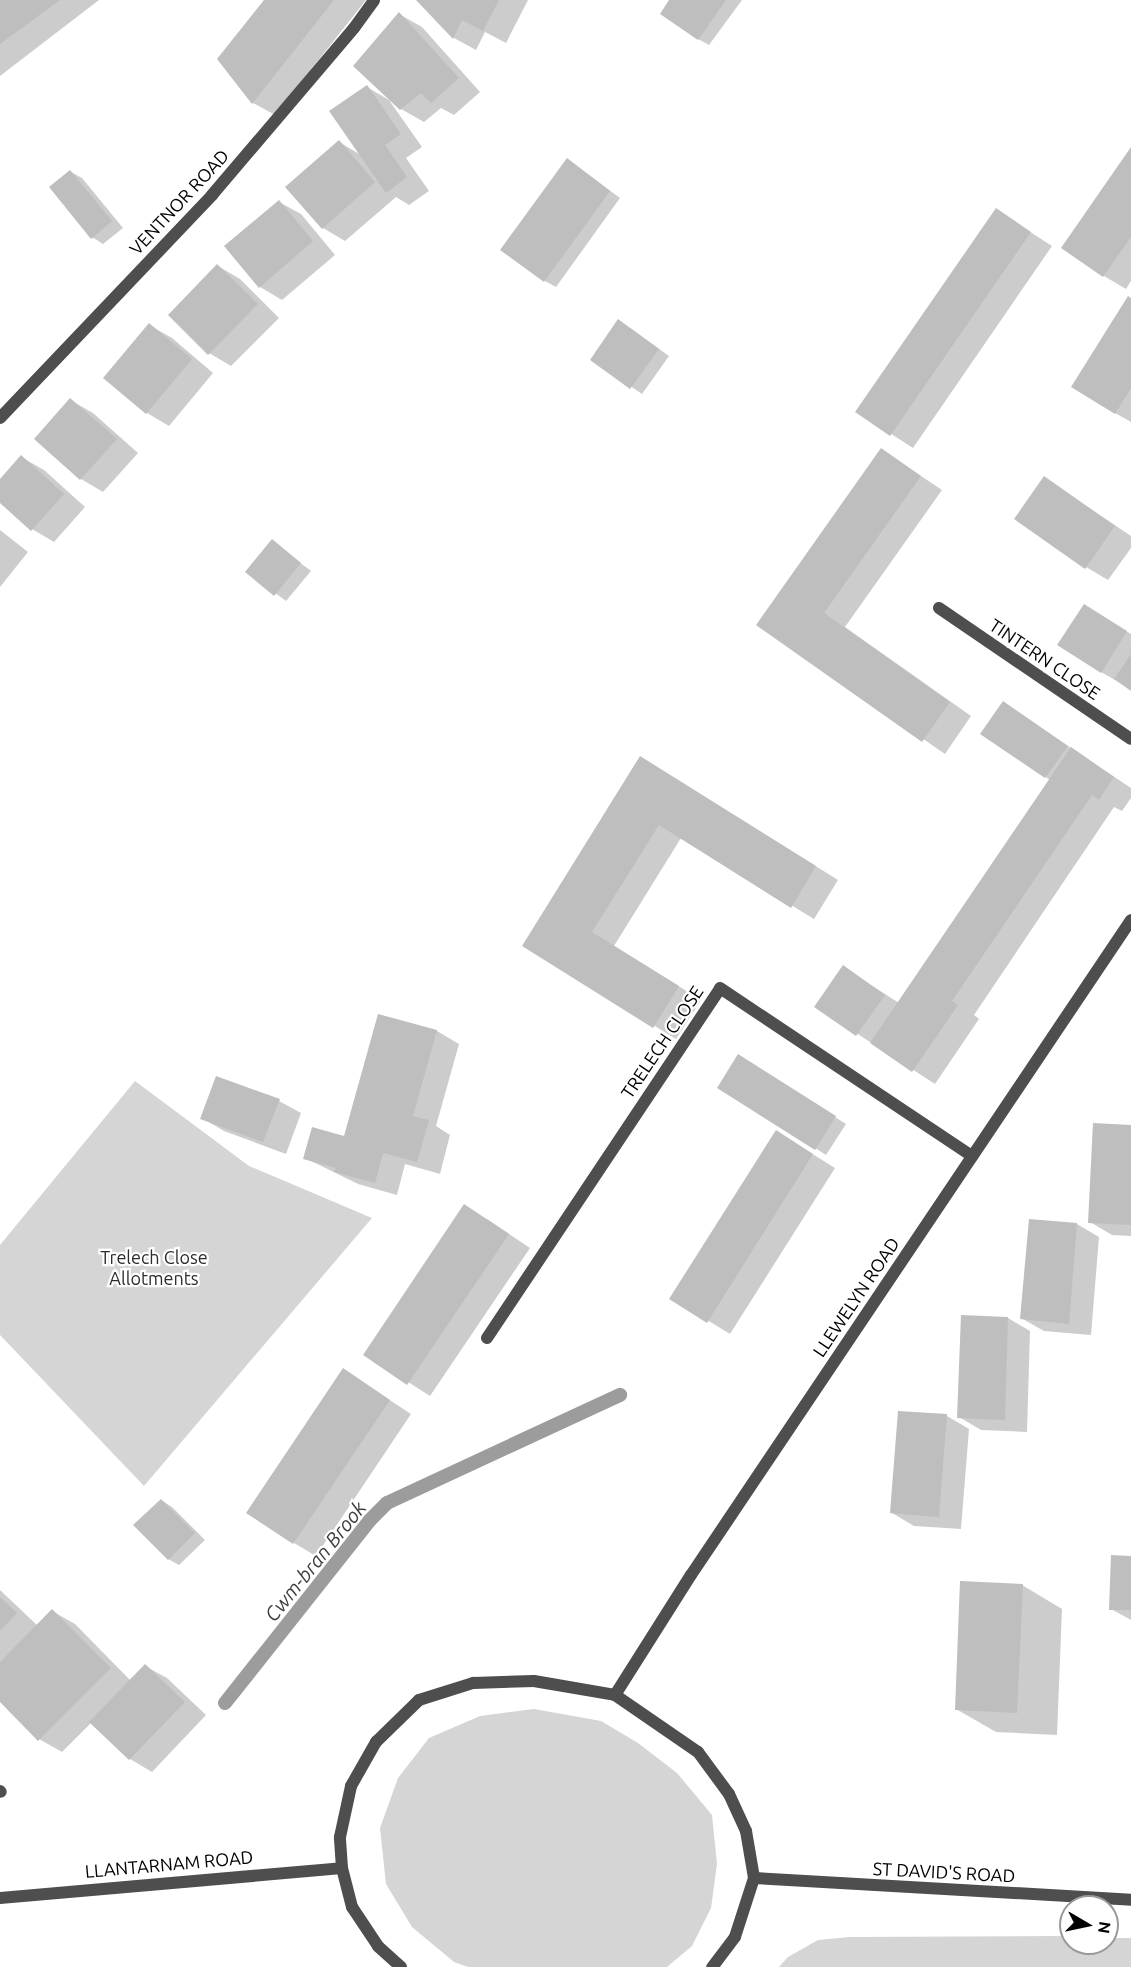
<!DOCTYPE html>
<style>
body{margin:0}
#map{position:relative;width:1131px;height:1967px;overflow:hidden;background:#fff;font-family:Ubuntu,sans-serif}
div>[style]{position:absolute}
.green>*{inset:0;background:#d5d5d5}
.shadow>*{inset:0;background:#0003}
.stream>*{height:14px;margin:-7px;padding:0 7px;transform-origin:7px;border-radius:7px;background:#9c9c9c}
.building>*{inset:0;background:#bebebe}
.minor>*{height:12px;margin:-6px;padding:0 6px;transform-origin:6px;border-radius:6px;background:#4e4e4e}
.tertiary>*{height:12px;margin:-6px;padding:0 6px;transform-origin:6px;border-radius:6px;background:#4e4e4e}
span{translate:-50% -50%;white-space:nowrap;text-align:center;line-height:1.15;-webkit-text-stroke:4.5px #fff;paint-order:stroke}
.street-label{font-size:18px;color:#000}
.park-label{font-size:18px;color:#2c2c2c}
.water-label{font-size:20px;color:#3d3d3d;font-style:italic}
.north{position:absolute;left:1059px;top:1895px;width:60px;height:60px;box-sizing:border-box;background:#fff;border:2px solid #999;border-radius:50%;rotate:99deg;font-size:16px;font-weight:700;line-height:24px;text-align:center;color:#000}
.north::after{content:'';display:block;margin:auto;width:21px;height:27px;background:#000;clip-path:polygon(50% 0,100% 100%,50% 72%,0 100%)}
</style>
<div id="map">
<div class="green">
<i style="clip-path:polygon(135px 1081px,249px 1166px,372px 1218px,144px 1486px,0 1335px,0 1245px)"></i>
<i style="clip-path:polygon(534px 1709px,601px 1721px,638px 1743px,677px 1773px,712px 1815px,717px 1864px,711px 1908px,692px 1946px,667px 1967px,468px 1967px,454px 1962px,412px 1927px,386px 1884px,380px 1828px,398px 1778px,429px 1738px,480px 1716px)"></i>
<i style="clip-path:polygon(1058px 1936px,1071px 1937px,1071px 1943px,1107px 1943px,1107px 1938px,1131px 1938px,1131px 1967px,779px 1967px,788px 1957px,818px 1940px,850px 1937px)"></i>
</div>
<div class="shadow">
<i style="clip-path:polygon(0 0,99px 0,0 76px)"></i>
<i style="clip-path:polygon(266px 0,366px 0,275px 115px,253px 103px,219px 59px)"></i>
<i style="clip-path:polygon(419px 0,528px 0,506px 43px,485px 32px,476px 50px,454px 38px)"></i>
<i style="clip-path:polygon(671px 0,742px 0,709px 45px,698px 39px)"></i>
<i style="clip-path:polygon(399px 14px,422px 27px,480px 92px,454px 115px,441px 108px,424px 122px,401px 109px)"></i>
<i style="clip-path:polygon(367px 87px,389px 100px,422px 147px,406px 158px,429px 191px,409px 205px,396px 197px,345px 241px,323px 228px,339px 142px,361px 155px)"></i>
<i style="clip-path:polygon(1131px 150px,1131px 281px,1126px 289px,1104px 276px)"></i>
<i style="clip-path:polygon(578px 167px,620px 198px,556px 287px,545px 281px)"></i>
<i style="clip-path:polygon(71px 172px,82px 178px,123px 228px,103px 244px,92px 237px)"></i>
<i style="clip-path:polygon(279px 202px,301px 214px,335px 255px,282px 300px,260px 287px)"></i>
<i style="clip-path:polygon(996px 210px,1052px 246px,913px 448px,857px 412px)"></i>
<i style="clip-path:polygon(218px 266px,240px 279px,279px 318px,231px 366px,209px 353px)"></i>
<i style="clip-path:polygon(1131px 300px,1131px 422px,1115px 413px)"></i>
<i style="clip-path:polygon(149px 325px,172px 338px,213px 373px,169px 426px,147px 413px)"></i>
<i style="clip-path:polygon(630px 328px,669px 356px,642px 394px,592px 360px)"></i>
<i style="clip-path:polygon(70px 400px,93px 413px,138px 453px,103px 492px,81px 479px,36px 439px)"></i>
<i style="clip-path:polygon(882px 450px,942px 490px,845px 627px,971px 716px,945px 754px,758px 625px)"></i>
<i style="clip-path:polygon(21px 457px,44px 470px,85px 507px,54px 542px,32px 529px,0 501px,0 481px)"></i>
<i style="clip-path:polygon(1045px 478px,1131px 536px,1131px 548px,1108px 580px,1086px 567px)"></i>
<i style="clip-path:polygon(0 530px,28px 552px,0 587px)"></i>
<i style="clip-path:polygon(272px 541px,311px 571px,286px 601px,247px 572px)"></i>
<i style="clip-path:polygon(1106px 619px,1131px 634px,1131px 689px,1101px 672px)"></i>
<i style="clip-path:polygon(1014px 710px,1131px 788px,1131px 798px,1122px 811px,1114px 807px,974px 1015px,979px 1019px,935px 1084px,816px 1007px,843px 967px,899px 1003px,1050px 780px,982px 734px)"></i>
<i style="clip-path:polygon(663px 771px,838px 880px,814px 919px,681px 838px,614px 946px,701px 1000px,676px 1039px,524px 946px)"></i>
<i style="clip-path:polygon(379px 1016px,437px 1031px,459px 1044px,436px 1126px,450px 1135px,440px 1174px,405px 1164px,397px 1195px,358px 1184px,305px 1158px,345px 1138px)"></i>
<i style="clip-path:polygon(749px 1063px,846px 1124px,826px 1155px,815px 1148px)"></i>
<i style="clip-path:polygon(279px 1101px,301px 1113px,286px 1154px,224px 1131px,202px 1118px)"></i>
<i style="clip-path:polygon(1131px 1127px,1131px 1236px,1112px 1235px,1090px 1222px)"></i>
<i style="clip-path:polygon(798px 1145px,835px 1168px,730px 1334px,671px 1298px)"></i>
<i style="clip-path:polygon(487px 1219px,530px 1248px,430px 1396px,366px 1355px)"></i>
<i style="clip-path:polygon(1077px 1224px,1099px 1237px,1091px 1335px,1044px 1331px,1021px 1318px)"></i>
<i style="clip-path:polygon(1008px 1318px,1030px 1331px,1027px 1432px,981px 1430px,959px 1417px)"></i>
<i style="clip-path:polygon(344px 1370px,411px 1414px,316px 1556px,294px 1543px)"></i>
<i style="clip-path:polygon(947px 1416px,969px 1429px,961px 1529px,914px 1526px,892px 1513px)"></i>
<i style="clip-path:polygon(161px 1500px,172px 1507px,205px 1540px,179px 1565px,168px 1559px)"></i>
<i style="clip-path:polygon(1131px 1557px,1131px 1620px,1111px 1609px)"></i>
<i style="clip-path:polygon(1022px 1585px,1062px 1609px,1057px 1735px,996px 1732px,956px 1709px)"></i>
<i style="clip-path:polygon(0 1590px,38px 1626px,52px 1611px,75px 1624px,131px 1681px,145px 1666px,167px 1678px,206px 1715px,152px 1772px,130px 1759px,92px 1722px,62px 1752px,39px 1739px,0 1700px)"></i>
</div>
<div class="stream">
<i style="left:225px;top:1703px;width:233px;rotate:-51.6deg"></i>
<i style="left:370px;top:1520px;width:24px;rotate:-45deg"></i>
<i style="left:387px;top:1503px;width:257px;rotate:-24.9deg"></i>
</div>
<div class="building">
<i style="clip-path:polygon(0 0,60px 0,0 44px)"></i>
<i style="clip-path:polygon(264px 0,334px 0,252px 104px,217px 59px)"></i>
<i style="clip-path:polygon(416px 0,499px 0,483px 31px,462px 20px,453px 39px)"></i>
<i style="clip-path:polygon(669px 0,726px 0,698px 40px,660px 14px)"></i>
<i style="clip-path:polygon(399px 12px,459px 78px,431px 103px,421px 93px,400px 110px,353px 66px)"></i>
<i style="clip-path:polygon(367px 85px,401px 134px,385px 145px,407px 177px,386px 193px,329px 111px)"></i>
<i style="clip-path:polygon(339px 140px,375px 182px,322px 229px,285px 187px)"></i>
<i style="clip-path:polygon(1131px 147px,1131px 237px,1103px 277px,1061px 248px)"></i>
<i style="clip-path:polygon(567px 158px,610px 191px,544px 282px,500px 250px)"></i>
<i style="clip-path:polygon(70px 170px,112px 221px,91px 239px,49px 187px)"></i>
<i style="clip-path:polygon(279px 200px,313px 241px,259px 288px,224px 246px)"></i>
<i style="clip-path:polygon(996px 208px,1031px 232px,890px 436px,855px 412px)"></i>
<i style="clip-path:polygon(217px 264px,258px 304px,208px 355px,168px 315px)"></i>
<i style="clip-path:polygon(1128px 296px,1131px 298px,1131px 388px,1115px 414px,1071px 387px)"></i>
<i style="clip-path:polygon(618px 319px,659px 349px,630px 389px,590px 360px)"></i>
<i style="clip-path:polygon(149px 323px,192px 359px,146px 414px,103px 378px)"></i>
<i style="clip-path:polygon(70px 398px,117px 439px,80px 480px,34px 439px)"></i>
<i style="clip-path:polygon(881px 448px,921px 476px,824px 613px,950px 702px,922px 742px,756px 625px)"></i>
<i style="clip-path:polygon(21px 455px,64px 494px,31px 531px,0 503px,0 479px)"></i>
<i style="clip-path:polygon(1044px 476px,1115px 526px,1085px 569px,1014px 519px)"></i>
<i style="clip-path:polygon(272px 539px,301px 563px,274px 596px,245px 572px)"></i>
<i style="clip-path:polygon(1084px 604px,1127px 631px,1101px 673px,1057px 645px)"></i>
<i style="clip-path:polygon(1131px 654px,1131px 691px,1114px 679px)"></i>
<i style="clip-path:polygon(1003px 701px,1068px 746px,1045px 778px,980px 734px)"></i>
<i style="clip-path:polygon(1071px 747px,1114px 777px,1099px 800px,1092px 795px,952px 1001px,958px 1005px,912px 1072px,870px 1043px)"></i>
<i style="clip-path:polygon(640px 756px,816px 866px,791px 908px,659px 825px,592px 932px,679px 986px,653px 1028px,522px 946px)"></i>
<i style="clip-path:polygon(843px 965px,885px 995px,856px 1036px,814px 1007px)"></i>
<i style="clip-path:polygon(378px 1014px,437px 1030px,413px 1116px,429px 1120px,417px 1162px,383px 1153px,375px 1183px,334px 1172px,336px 1168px,303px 1159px,312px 1127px,344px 1136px)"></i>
<i style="clip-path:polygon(738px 1054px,836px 1116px,815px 1150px,717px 1088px)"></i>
<i style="clip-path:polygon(216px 1076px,280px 1099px,263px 1142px,200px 1119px)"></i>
<i style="clip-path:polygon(1093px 1123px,1131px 1125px,1131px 1225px,1088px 1223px)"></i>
<i style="clip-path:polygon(776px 1130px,813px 1154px,707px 1323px,669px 1299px)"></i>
<i style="clip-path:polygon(464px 1204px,509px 1234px,407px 1385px,363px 1355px)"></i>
<i style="clip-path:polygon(1029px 1219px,1077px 1223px,1069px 1324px,1020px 1319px)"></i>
<i style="clip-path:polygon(961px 1315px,1008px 1317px,1005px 1420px,957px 1418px)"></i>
<i style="clip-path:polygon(343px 1368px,390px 1400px,293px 1544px,246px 1513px)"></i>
<i style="clip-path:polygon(898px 1411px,947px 1414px,939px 1517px,890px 1513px)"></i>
<i style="clip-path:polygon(161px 1499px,195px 1533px,168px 1560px,133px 1525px)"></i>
<i style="clip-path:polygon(1111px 1555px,1131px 1556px,1131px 1610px,1109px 1610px)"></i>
<i style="clip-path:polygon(960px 1581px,1023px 1584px,1017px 1713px,955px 1710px)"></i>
<i style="clip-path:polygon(0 1597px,17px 1613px,0 1631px)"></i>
<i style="clip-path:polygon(52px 1609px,111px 1668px,38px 1741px,0 1702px,0 1662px)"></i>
<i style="clip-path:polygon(145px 1664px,185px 1702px,129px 1760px,89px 1722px)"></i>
</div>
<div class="minor">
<i style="left:0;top:418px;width:308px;rotate:-46.4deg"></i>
<i style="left:212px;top:195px;width:219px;rotate:-49.6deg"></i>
<i style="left:354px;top:28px;width:34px;rotate:-54deg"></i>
<i style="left:939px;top:608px;width:232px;rotate:34.3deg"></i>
<i style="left:487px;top:1338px;width:420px;rotate:-56.3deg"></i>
<i style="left:720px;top:988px;width:303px;rotate:33.7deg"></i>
<i style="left:615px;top:1695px;width:142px;rotate:-57.7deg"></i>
<i style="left:691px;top:1575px;width:789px;rotate:-56.11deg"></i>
<i style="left:0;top:1791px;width:1px;rotate:45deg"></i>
</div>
<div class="tertiary">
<i style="left:754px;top:1878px;width:378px;rotate:3.3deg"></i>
<i style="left:0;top:1898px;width:343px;rotate:-5deg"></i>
<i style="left:401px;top:1967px;width:31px;rotate:-138deg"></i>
<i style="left:378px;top:1946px;width:47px;rotate:-123.7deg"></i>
<i style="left:352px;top:1907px;width:40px;rotate:-104.4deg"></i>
<i style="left:342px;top:1868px;width:31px;rotate:-94deg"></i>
<i style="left:340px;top:1837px;width:52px;rotate:-77.8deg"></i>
<i style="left:351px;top:1786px;width:51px;rotate:-60.4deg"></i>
<i style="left:376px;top:1742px;width:60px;rotate:-44.3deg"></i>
<i style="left:419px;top:1700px;width:57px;rotate:-17.5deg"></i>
<i style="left:473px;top:1683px;width:61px;rotate:-1.9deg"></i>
<i style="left:534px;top:1681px;width:82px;rotate:9.8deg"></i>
<i style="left:615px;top:1695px;width:101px;rotate:34.5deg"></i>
<i style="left:698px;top:1752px;width:52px;rotate:53.6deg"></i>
<i style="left:729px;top:1794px;width:41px;rotate:65.3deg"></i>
<i style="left:746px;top:1831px;width:48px;rotate:80.3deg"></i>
<i style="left:754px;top:1878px;width:62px;rotate:107.9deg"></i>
<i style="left:735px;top:1937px;width:38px;rotate:127deg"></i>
</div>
<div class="street-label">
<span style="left:179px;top:202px;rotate:-47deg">VENTNOR ROAD</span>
<span style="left:1045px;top:659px;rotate:34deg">TINTERN CLOSE</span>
<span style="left:662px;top:1042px;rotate:-56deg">TRELECH CLOSE</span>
<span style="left:856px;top:1297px;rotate:-56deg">LLEWELYN ROAD</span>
<span style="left:169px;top:1864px;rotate:-5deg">LLANTARNAM ROAD</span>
<span style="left:944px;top:1872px;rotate:3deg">ST DAVID'S ROAD</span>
</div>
<div class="park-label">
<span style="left:154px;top:1268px">Trelech Close<br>Allotments</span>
</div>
<div class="water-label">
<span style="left:315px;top:1561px;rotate:-51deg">Cwm-bran Brook</span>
</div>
<div class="north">N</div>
</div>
